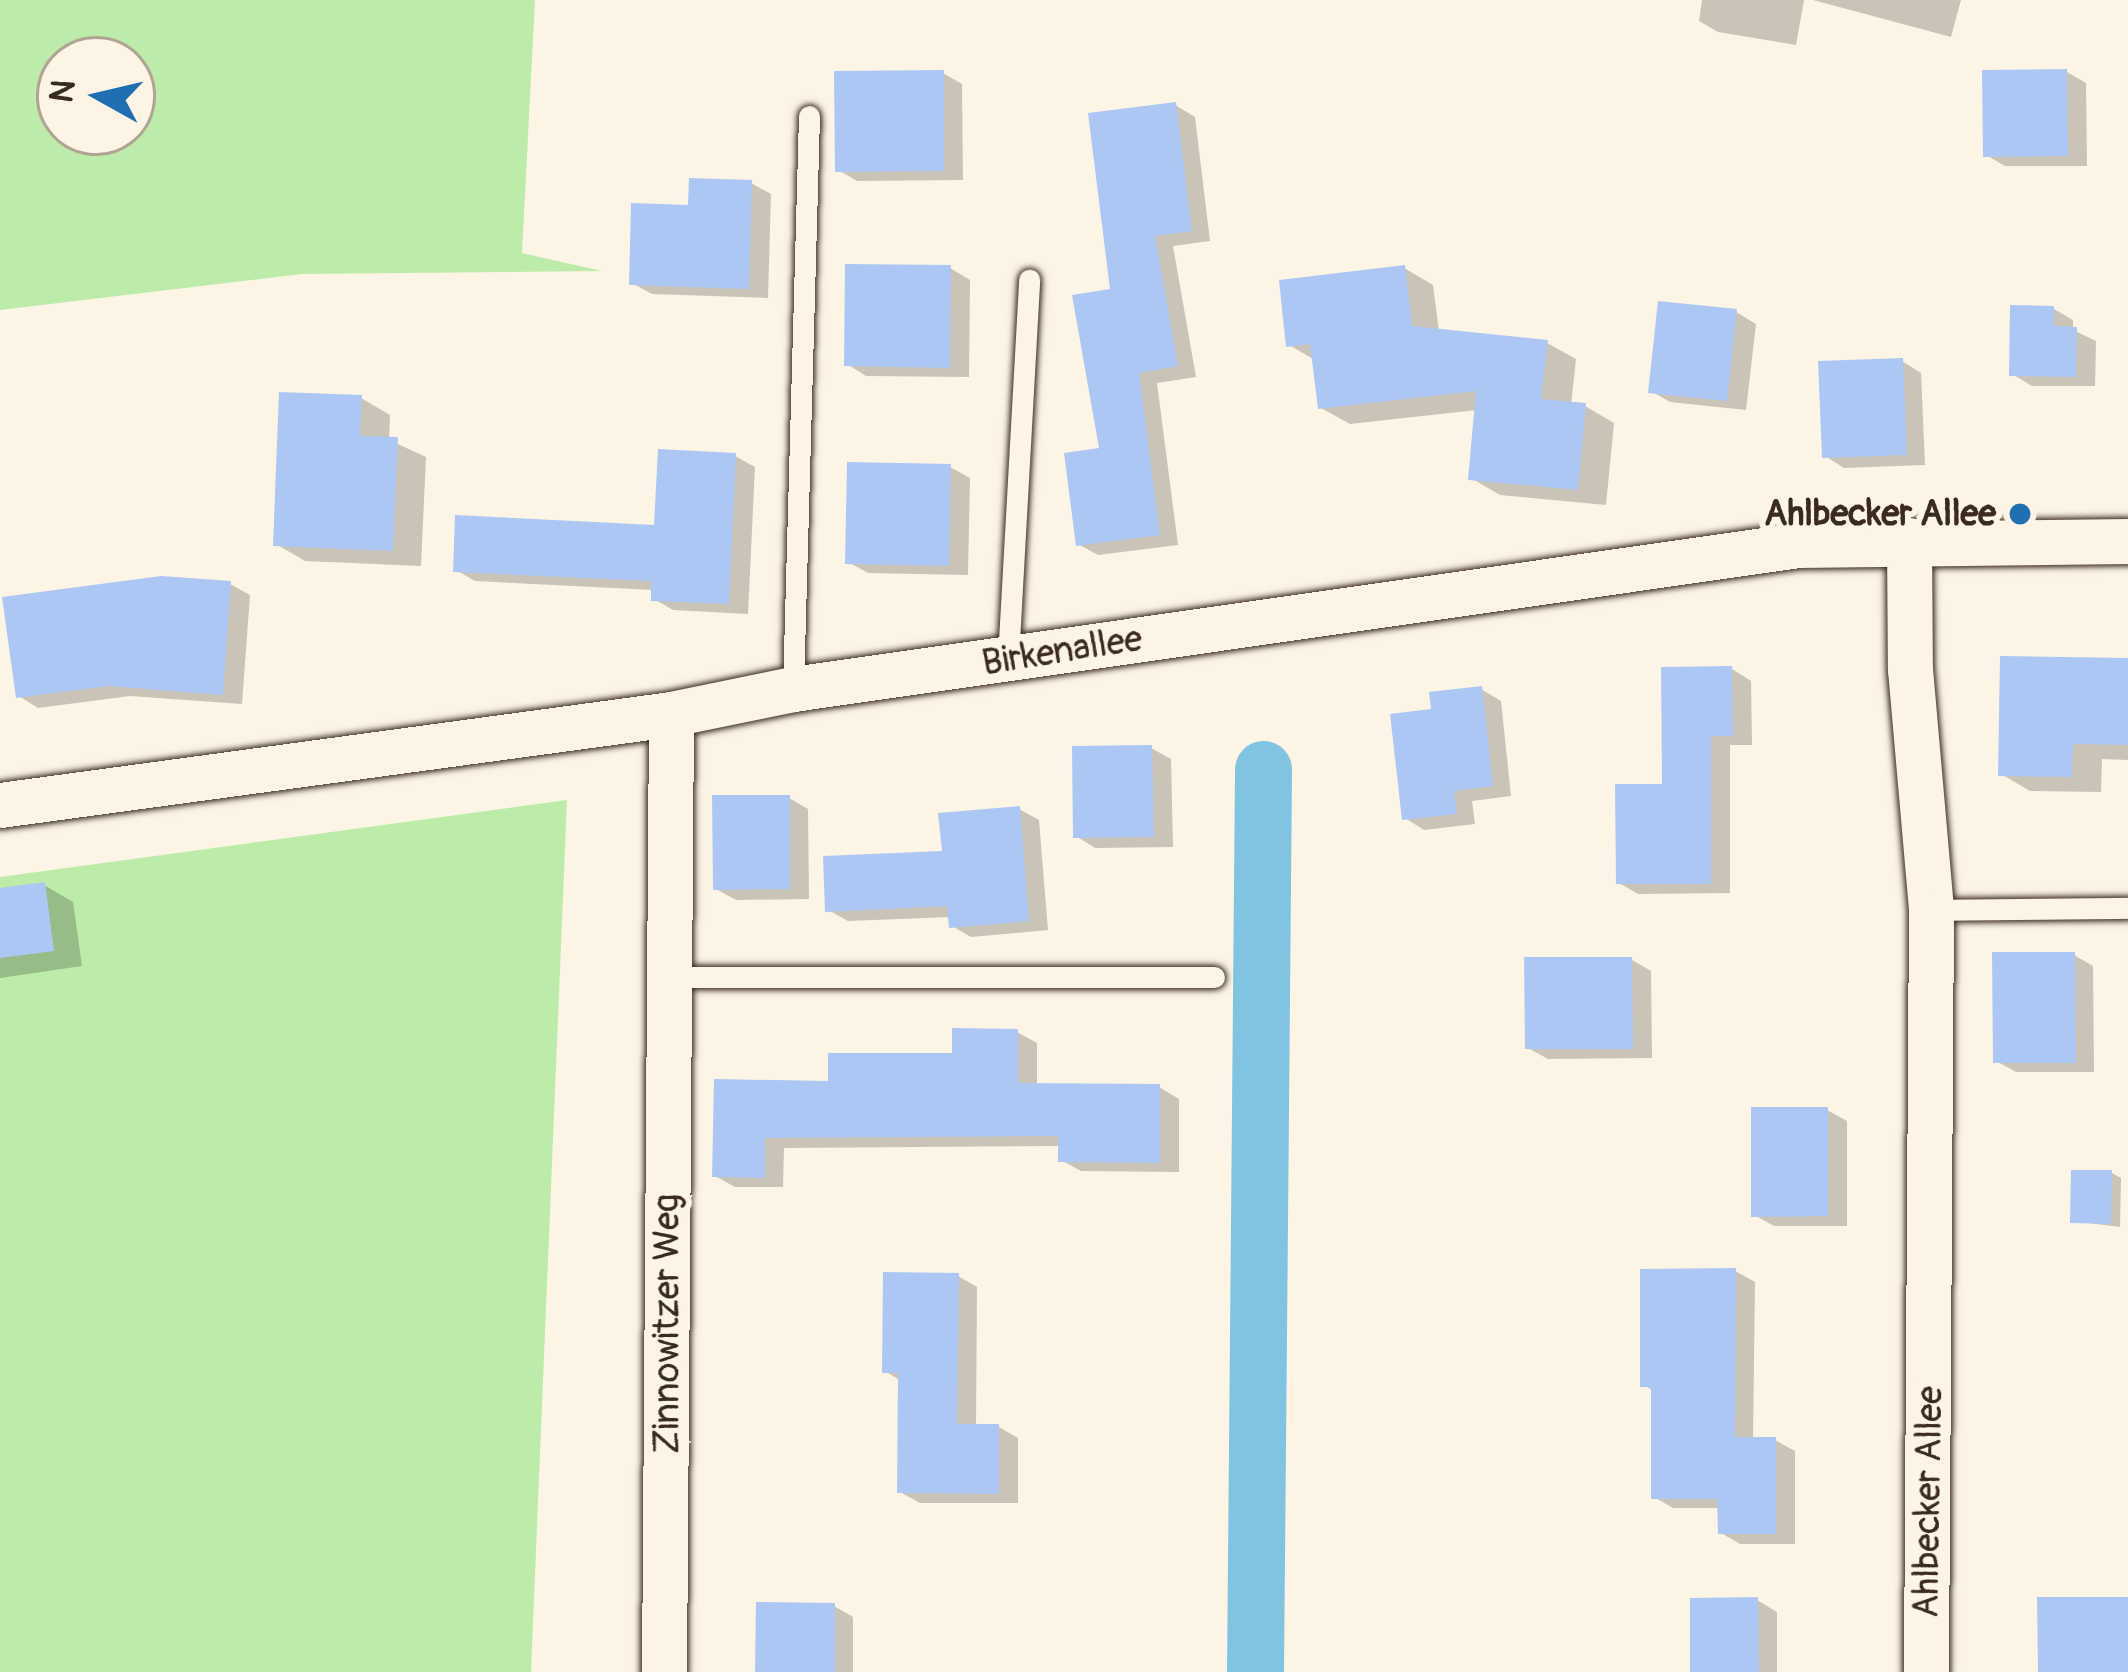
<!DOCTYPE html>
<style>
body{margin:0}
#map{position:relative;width:2128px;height:1672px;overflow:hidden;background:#fcf5e5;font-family:Pangolin,sans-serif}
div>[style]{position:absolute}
.green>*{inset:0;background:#bdecaa}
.shadow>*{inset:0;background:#0003}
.canal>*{height:57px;margin:-28.5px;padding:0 28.5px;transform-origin:28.5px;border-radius:28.5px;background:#81c4e2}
.building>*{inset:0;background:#adc7f4}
.roads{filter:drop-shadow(0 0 3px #3b2a1e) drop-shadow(0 0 3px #3b2a1e)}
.lane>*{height:21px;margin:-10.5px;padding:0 10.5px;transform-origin:10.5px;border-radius:10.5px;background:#fcf5e5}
.street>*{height:45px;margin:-22.5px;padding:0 22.5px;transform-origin:22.5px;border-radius:22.5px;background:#fcf5e5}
.dots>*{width:33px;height:33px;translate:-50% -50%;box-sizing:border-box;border:6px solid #fcf5e5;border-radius:50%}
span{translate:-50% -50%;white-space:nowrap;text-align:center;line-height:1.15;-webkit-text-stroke:12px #fcf5e5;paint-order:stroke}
.poi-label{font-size:36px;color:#3b2a1e;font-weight:700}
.right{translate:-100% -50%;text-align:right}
.street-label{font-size:36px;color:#3b2a1e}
.north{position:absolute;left:36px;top:36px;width:120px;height:120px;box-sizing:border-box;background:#fcf5e5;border:3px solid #afa495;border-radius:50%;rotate:278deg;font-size:33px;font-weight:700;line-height:48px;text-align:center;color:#3b2a1e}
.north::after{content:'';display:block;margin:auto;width:42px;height:54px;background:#1f6fb2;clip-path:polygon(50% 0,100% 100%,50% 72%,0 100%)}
</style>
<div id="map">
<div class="green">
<i style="clip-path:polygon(evenodd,0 0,535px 0,522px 253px,602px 271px,302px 274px,0 310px,0 0,60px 60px,132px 60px,132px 132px,60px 132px,60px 60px)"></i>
<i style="clip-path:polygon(567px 800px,531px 1672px,0 1672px,0 877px)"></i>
</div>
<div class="shadow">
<i style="clip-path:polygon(1702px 0,1804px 0,1796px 45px,1718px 32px,1699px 21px)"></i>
<i style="clip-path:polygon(1813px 0,1961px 0,1951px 37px)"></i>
<i style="clip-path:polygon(2067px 72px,2086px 83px,2087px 166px,2005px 166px,1986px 155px)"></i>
<i style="clip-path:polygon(943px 73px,962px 84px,963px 180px,857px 181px,838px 170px)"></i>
<i style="clip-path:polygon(1175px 105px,1195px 117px,1210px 241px,1173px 246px,1196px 377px,1157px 383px,1178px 545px,1098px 555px,1078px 544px,1103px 451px,1113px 291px)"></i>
<i style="clip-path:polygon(751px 183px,771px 194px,768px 298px,652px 294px,632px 283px,690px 208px)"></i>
<i style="clip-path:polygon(950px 268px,970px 280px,969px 377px,866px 376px,847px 364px)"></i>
<i style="clip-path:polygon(1404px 268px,1433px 285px,1439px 332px,1547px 343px,1576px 359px,1571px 405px,1585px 406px,1614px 423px,1606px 505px,1500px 495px,1471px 478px,1477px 410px,1350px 424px,1321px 408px,1315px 360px,1289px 345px)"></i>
<i style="clip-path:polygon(2054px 309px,2073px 320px,2073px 330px,2096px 341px,2095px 386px,2032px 386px,2012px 374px)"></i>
<i style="clip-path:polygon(1736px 312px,1756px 324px,1746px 410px,1670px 402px,1651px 391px)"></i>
<i style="clip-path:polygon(1902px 361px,1921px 373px,1925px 465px,1844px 468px,1825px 456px)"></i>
<i style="clip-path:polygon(361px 398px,390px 415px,389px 440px,426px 457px,421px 566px,305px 561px,276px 544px)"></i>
<i style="clip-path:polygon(735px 456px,755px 467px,748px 614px,673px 610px,654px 599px,654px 590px,475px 581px,456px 570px,657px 528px)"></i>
<i style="clip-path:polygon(950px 467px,970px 478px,968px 575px,868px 573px,848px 562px)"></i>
<i style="clip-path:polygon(230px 584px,250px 595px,242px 704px,130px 696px,38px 708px,19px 696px)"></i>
<i style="clip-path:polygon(2128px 661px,2128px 760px,2102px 759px,2101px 792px,2030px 791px,2001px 774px)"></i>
<i style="clip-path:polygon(1732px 669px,1751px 681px,1752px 745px,1730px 745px,1730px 893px,1638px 894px,1619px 883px)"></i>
<i style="clip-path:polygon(1481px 689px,1501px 701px,1511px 796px,1472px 801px,1475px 824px,1424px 830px,1405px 818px,1435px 712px)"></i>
<i style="clip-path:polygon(1151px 748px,1171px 759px,1173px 847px,1095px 848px,1076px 836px)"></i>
<i style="clip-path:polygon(789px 798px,808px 809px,809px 899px,736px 900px,716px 889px)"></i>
<i style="clip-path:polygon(1019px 809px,1039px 820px,1048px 930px,971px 937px,952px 926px,951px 917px,848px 921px,828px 910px,945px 854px)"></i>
<i style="clip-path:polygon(44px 885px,73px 902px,82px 966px,0 978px,0 891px)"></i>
<i style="clip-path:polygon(2074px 955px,2093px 966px,2094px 1072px,2016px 1072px,1996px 1061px)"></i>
<i style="clip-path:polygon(1632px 960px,1651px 971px,1652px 1058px,1548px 1059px,1528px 1048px)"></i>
<i style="clip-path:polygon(1017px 1032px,1037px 1043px,1037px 1086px,1159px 1087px,1179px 1099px,1179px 1172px,1081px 1171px,1061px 1160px,1061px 1146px,784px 1148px,783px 1187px,735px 1187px,715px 1176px,831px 1084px,955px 1056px)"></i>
<i style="clip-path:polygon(1827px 1110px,1847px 1121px,1847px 1226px,1774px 1226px,1754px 1215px)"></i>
<i style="clip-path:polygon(2112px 1173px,2121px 1178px,2120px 1227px,2073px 1221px)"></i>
<i style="clip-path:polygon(1735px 1271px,1755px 1282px,1753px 1440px,1775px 1440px,1795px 1451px,1795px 1544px,1740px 1544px,1721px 1533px,1720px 1508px,1673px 1508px,1654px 1497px,1654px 1391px,1643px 1385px)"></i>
<i style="clip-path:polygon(958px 1276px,977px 1287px,976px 1427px,999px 1427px,1018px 1438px,1018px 1503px,920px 1503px,900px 1492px,901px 1381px,885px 1371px)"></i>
<i style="clip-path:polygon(1757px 1600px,1777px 1612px,1777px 1672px,1693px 1672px)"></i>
<i style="clip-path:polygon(834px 1606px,853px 1617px,853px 1672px,758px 1672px)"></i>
</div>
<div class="canal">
<i style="left:1255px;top:1672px;width:903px;rotate:-89.49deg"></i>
</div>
<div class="building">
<i style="clip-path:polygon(2067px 69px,2068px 156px,1983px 157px,1982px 70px)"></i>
<i style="clip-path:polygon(944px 70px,944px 171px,835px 172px,834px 71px)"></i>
<i style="clip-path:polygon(1176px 102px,1192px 231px,1155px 236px,1178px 366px,1139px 373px,1160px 535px,1076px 546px,1064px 453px,1099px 448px,1072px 295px,1110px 289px,1088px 113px)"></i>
<i style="clip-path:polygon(689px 178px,752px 180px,749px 289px,629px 285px,631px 203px,688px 205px)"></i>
<i style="clip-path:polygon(845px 264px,951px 265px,950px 368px,844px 366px)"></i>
<i style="clip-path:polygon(1405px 265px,1412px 326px,1548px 340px,1541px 399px,1586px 403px,1578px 490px,1468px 480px,1476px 391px,1318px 409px,1310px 344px,1286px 347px,1279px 280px)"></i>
<i style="clip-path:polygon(1658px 301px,1737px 309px,1727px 401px,1648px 393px)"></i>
<i style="clip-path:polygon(2010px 305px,2054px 306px,2054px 326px,2077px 327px,2076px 377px,2009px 376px)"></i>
<i style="clip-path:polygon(1903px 358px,1907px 455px,1822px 458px,1818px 361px)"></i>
<i style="clip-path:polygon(279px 392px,362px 395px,360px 436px,398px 437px,393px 551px,273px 546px)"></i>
<i style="clip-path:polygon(658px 449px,736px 453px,729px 604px,651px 601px,651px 581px,453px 572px,455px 515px,654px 525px)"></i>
<i style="clip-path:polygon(847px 462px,951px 464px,949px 566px,845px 564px)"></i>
<i style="clip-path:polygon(161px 576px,231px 581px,223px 695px,108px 686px,16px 698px,2px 597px)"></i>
<i style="clip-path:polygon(2000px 656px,2128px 658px,2128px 745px,2073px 744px,2072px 777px,1998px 776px)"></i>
<i style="clip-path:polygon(1732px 666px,1733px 736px,1711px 736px,1711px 884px,1616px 884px,1615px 784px,1662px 784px,1661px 667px)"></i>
<i style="clip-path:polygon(1482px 686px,1493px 786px,1454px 791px,1457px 814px,1402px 820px,1390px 714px,1431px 709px,1429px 692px)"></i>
<i style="clip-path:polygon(1152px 745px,1154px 837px,1073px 838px,1072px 746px)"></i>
<i style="clip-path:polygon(712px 795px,790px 795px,790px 889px,713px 890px)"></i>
<i style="clip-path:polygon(1020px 806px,1029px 921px,949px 928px,947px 906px,825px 912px,823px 856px,942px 851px,938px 813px)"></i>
<i style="clip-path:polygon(45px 882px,54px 951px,0 958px,0 888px)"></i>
<i style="clip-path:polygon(1992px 952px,2075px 952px,2076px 1063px,1993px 1063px)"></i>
<i style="clip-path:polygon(1524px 957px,1632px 957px,1633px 1049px,1525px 1049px)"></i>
<i style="clip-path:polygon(952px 1028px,1018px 1029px,1018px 1083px,1160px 1084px,1160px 1163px,1058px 1162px,1058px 1136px,765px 1138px,765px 1178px,712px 1177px,714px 1079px,828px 1081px,828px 1053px,952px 1053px)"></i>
<i style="clip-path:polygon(1751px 1107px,1828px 1107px,1828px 1216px,1751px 1217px)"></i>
<i style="clip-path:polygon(2071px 1170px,2112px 1170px,2111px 1224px,2070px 1223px)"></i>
<i style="clip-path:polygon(1736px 1268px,1735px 1437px,1776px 1437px,1776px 1534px,1718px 1534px,1717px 1499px,1651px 1499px,1651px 1387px,1640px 1387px,1640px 1269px)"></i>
<i style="clip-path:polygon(883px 1272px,959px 1273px,957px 1424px,999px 1424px,999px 1494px,897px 1493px,898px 1373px,882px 1373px)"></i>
<i style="clip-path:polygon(1758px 1597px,1759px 1672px,1690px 1672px,1690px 1598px)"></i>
<i style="clip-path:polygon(2037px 1597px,2128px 1597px,2128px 1672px,2038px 1672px)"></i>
<i style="clip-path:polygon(756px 1602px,835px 1603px,835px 1672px,755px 1672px)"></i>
</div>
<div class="roads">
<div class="lane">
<i style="left:1008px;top:659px;width:380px;rotate:-86.8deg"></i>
<i style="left:793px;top:689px;width:573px;rotate:-88.4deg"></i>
<i style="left:1931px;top:910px;width:197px;rotate:-0.6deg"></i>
<i style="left:669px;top:977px;width:545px"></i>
</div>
<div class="street">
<i style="left:1909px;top:540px;width:129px;rotate:89.6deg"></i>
<i style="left:1910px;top:669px;width:242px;rotate:85deg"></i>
<i style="left:1931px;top:910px;width:762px;rotate:90.38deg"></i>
<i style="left:0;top:805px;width:677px;rotate:-7.72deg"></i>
<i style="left:671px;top:714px;width:125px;rotate:-11.6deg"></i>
<i style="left:793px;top:689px;width:1016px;rotate:-8.15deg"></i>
<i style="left:1799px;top:545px;width:329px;rotate:-0.7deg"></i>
<i style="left:664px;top:1672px;width:958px;rotate:-89.58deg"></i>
</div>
</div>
<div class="dots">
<i style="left:2020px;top:514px;background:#1f6fb2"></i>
</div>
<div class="poi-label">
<span class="right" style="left:1996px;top:514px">Ahlbecker Allee</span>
</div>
<div class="street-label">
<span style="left:1062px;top:651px;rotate:-9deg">Birkenallee</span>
<span style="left:667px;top:1324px;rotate:-90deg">Zinnowitzer Weg</span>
<span style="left:1928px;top:1502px;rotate:-89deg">Ahlbecker Allee</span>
</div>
<div class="north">N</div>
</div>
